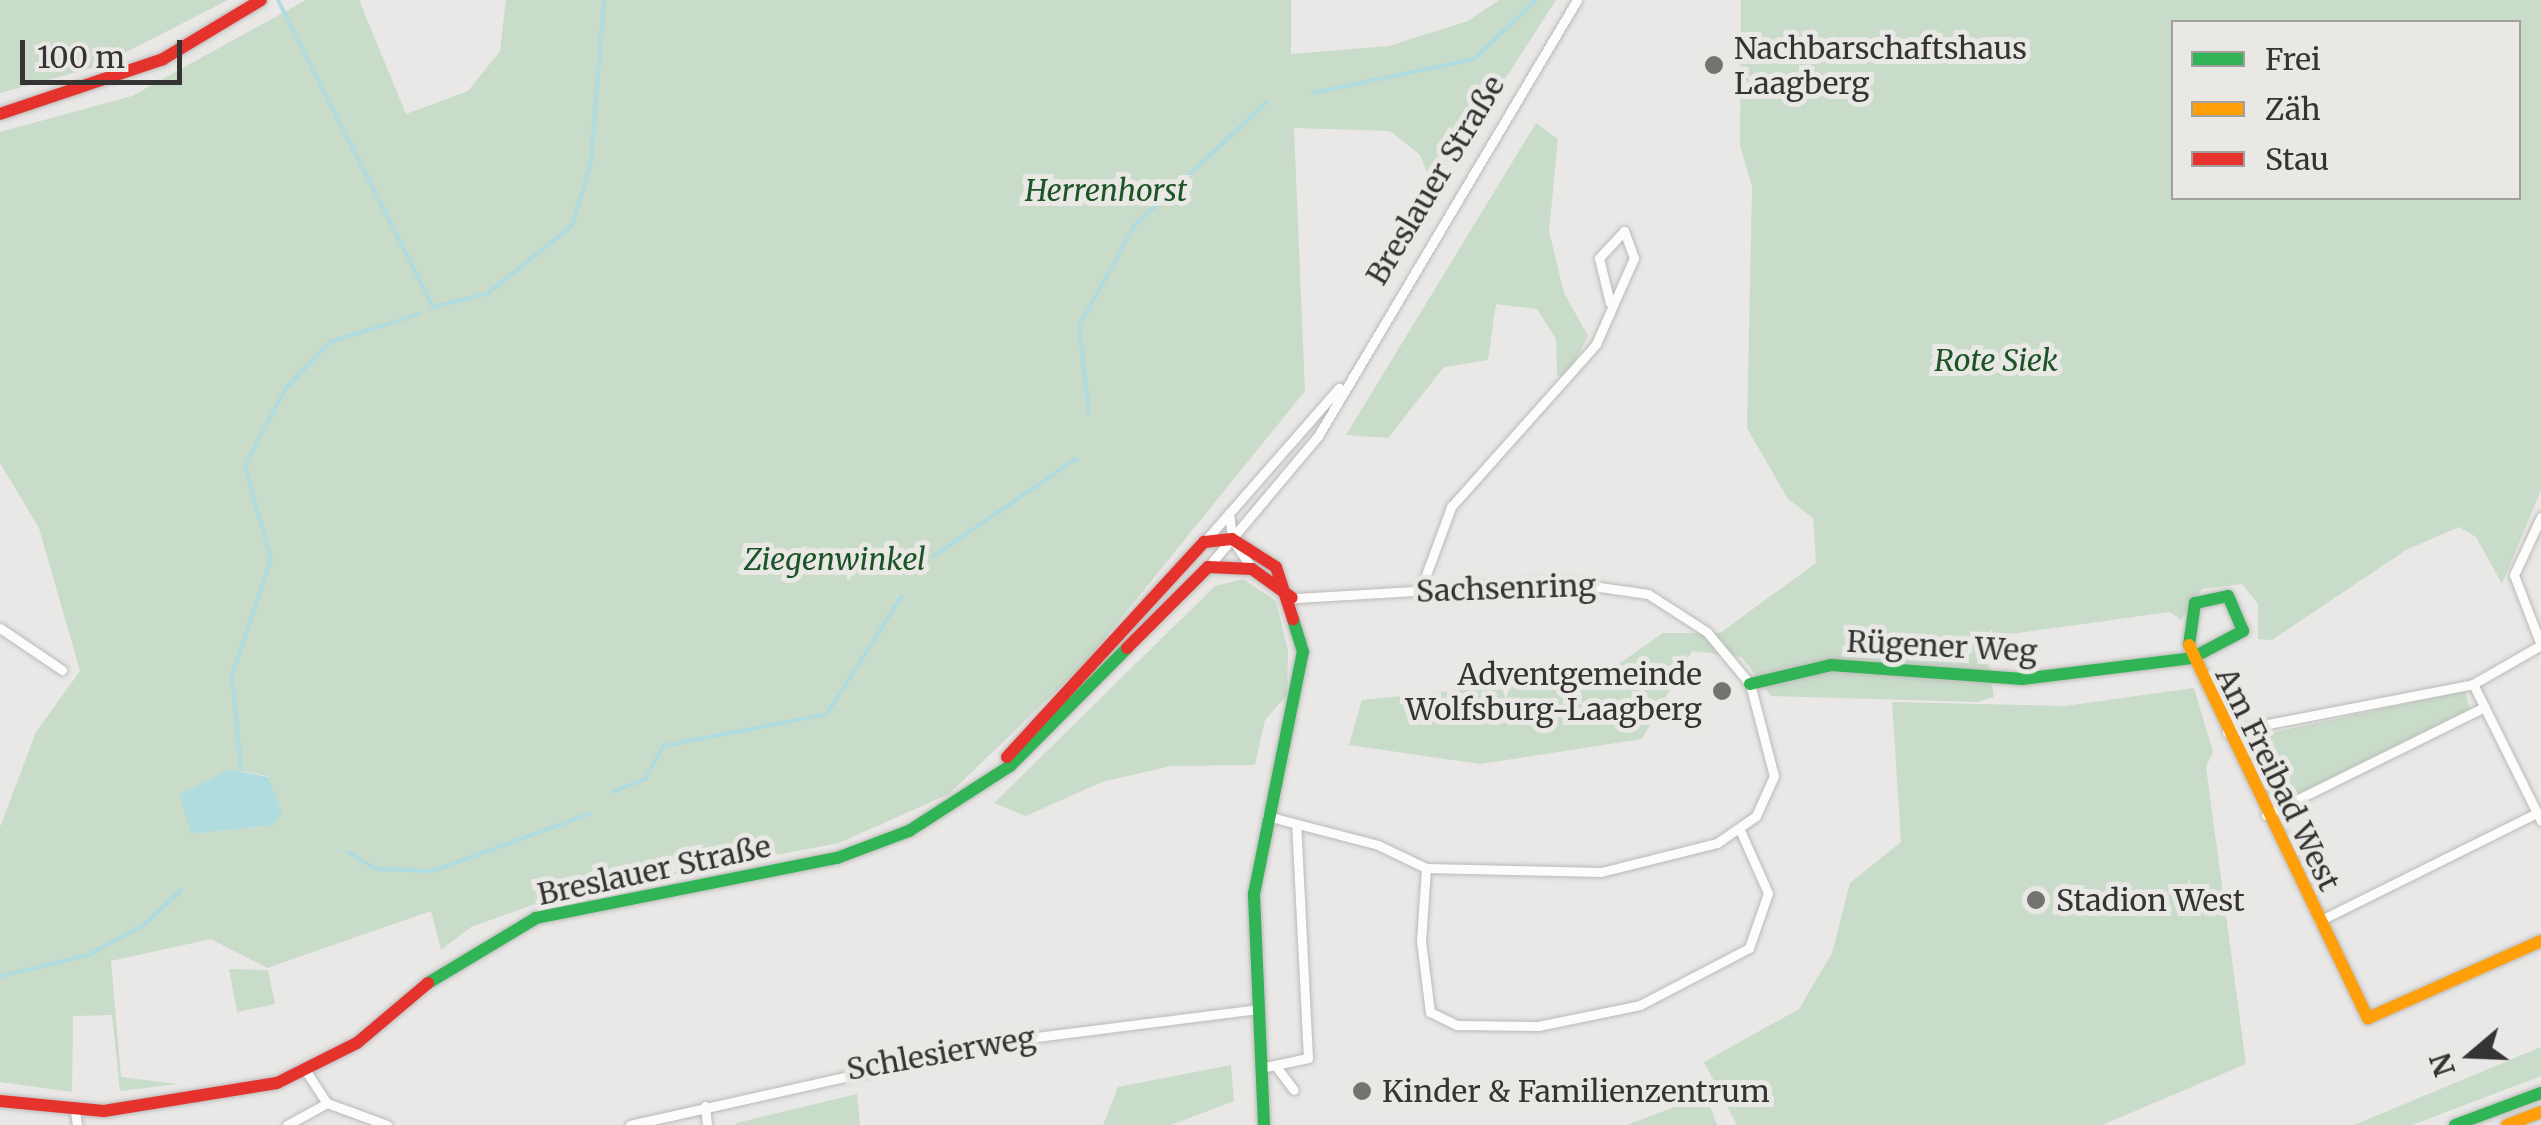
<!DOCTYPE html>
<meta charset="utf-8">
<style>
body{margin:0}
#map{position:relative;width:2541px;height:1125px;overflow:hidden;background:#e9e8e6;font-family:Merriweather,serif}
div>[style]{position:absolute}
.green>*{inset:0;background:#c9dbc9}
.water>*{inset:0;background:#b0dcdf}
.stream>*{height:4px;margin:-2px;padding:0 2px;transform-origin:2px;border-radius:2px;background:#b0dcdf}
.roads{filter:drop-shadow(0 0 2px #bbbab9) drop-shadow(0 0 2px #bbbab9)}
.street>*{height:9px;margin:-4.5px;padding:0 4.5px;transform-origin:4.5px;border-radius:4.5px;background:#fcfcfb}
.fast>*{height:12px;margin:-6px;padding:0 6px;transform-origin:6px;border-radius:6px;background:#30b455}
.slow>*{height:12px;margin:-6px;padding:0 6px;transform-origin:6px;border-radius:6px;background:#ff9f0a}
.jam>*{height:12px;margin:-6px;padding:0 6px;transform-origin:6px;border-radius:6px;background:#e5322d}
.dots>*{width:28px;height:28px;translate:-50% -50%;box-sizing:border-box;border:5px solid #eae8e5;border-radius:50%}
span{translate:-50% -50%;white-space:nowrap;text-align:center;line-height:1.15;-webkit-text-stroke:10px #eae8e5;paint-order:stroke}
.poi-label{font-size:30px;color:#353433}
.left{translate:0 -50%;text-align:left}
.right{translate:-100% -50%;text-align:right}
.street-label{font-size:30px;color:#353433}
.park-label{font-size:30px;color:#1b5427;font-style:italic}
.legend{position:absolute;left:2171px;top:20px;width:350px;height:180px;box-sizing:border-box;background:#eae8e5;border:2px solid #a2a09e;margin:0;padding:12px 18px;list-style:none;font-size:30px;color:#353433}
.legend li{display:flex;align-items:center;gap:20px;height:50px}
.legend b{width:50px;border:2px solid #a2a09e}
.north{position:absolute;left:2421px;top:1005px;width:100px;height:100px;-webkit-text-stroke:8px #eae8e5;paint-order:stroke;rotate:251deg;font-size:28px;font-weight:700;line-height:40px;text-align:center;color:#353433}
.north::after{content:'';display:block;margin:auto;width:35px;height:45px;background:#353433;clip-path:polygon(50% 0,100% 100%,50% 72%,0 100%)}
.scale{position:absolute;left:20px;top:40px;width:162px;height:45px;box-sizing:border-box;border:5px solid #353433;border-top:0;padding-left:12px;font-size:30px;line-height:35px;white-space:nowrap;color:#353433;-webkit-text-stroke:8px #eae8e5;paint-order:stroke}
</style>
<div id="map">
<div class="green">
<i style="clip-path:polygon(0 0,228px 0,99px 66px,0 93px)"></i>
<i style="clip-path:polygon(evenodd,306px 0,359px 0,406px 114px,468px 91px,500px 51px,506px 0,1291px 0,1291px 54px,1389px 46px,1468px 21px,1499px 0,1556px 0,1434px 189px,1420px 155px,1390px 131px,1294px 128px,1305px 391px,1084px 664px,949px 794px,839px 843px,555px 897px,471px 927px,441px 950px,431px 911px,267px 968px,211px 939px,111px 961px,121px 1077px,178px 1084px,120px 1091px,112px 1015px,73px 1016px,72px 1092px,0 1082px,0 827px,36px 732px,80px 671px,39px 528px,0 463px,0 132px,132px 96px,306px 0,230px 769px,268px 776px,274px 825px,191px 834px,230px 769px)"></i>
<i style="clip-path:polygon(evenodd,1741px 0,2541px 0,2541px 490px,2502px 584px,2476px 537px,2459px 527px,2406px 550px,2272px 640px,2258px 639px,2258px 604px,2242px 584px,2202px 589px,2181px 620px,2170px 612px,2004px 635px,1988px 660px,1994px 697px,1978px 702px,1771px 696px,1742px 657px,1692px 651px,1642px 739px,1480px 764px,1349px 745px,1362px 700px,1601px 676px,1663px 633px,1720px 633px,1816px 563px,1813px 518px,1788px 499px,1747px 428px,1752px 187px,1740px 145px,1741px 0,2174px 22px,2518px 22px,2518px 198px,2174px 198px,2174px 22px)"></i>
<i style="clip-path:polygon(1536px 123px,1558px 139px,1549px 231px,1564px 293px,1588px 336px,1567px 377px,1557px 375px,1556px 339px,1537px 309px,1496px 304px,1488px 360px,1444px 367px,1388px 438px,1346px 435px)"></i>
<i style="clip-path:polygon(1243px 579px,1276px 601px,1288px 651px,1287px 695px,1265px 720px,1255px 765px,1171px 766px,1102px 782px,1026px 816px,994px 803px,1215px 586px)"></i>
<i style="clip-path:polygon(2194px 688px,2213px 752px,2206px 767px,2246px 1064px,2102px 1125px,1737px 1125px,1704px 1062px,1799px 1009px,1832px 953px,1850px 883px,1901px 842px,1892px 702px,2065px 706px)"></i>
<i style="clip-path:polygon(2465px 691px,2470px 709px,2279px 803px,2269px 802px,2238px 740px)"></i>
<i style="clip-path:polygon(229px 969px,268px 970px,275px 1004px,237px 1012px)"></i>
<i style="clip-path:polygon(2541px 1047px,2541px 1076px,2412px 1125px,2354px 1125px)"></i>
<i style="clip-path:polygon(1231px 1065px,1234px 1101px,1171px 1125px,1103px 1125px,1118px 1087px)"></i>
<i style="clip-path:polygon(857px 1094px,860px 1125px,736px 1125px,736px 1123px)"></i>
<i style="clip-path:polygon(1706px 1095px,1717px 1125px,1627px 1125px)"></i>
</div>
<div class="water">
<i style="clip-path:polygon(230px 769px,268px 777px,282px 812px,274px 825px,191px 834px,180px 795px)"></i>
</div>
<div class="stream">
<i style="left:278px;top:0;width:344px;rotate:63.2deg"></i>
<i style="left:433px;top:307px;width:56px;rotate:-13.5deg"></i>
<i style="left:487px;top:294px;width:109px;rotate:-38.7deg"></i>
<i style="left:572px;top:226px;width:67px;rotate:-73.5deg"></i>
<i style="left:591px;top:162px;width:163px;rotate:-85.4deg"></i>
<i style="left:1313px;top:93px;width:165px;rotate:-11.9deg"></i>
<i style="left:1474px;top:59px;width:84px;rotate:-43.6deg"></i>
<i style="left:1089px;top:413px;width:88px;rotate:-96.6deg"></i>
<i style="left:1079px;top:326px;width:115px;rotate:-61deg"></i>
<i style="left:1135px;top:225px;width:180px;rotate:-43deg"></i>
<i style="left:934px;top:556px;width:173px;rotate:-34.4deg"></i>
<i style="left:241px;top:769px;width:94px;rotate:-95.5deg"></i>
<i style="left:232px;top:675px;width:121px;rotate:-71.3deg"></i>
<i style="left:271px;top:560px;width:98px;rotate:-105.5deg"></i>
<i style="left:245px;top:466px;width:87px;rotate:-62.5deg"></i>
<i style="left:285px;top:389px;width:65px;rotate:-46.2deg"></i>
<i style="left:330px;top:342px;width:93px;rotate:-17.5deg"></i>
<i style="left:613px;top:792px;width:35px;rotate:-22deg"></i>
<i style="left:645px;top:779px;width:38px;rotate:-61deg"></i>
<i style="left:663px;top:746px;width:167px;rotate:-11deg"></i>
<i style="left:827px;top:714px;width:140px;rotate:-57.6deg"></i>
<i style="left:348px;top:852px;width:33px;rotate:31deg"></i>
<i style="left:376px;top:869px;width:57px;rotate:2deg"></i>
<i style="left:433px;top:871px;width:166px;rotate:-20.1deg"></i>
<i style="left:0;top:976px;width:91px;rotate:-13.3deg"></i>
<i style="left:89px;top:955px;width:63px;rotate:-28.6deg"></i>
<i style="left:144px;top:925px;width:51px;rotate:-43.4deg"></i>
</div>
<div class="roads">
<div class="street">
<i style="left:1229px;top:513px;width:26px;rotate:83deg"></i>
<i style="left:1232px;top:539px;width:36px;rotate:56deg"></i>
<i style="left:2541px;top:517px;width:64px;rotate:115deg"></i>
<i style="left:2514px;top:575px;width:75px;rotate:68.9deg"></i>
<i style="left:1204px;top:542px;width:205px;rotate:-48.8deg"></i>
<i style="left:1208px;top:567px;width:171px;rotate:-50deg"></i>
<i style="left:1318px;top:436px;width:507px;rotate:-59.29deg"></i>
<i style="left:1420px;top:591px;width:90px;rotate:-69.7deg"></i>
<i style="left:1451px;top:507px;width:218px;rotate:-48.3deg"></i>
<i style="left:1596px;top:344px;width:94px;rotate:-66.2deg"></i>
<i style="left:1634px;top:258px;width:29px;rotate:-110deg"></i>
<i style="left:1624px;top:231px;width:37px;rotate:133deg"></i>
<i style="left:1599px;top:258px;width:46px;rotate:76.3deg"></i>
<i style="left:0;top:628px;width:75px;rotate:34.1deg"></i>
<i style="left:2473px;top:684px;width:153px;rotate:63.6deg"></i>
<i style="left:2227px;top:732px;width:251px;rotate:-11deg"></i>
<i style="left:2473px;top:684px;width:78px;rotate:-29.8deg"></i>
<i style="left:2266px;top:815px;width:244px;rotate:-26.3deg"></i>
<i style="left:1267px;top:816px;width:115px;rotate:14.6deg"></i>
<i style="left:1378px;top:845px;width:53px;rotate:25.6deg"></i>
<i style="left:1426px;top:868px;width:175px;rotate:1.3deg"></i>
<i style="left:1601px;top:872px;width:120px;rotate:-14deg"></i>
<i style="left:1717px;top:843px;width:47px;rotate:-34.7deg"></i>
<i style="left:1756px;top:816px;width:44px;rotate:-65.8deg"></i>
<i style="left:1774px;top:776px;width:95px;rotate:-104.6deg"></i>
<i style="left:1750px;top:684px;width:67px;rotate:-129.6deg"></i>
<i style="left:1707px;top:632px;width:70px;rotate:-147.2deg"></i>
<i style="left:1648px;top:594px;width:84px;rotate:-171.8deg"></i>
<i style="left:1565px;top:582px;width:273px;rotate:176.6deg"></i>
<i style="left:1426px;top:868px;width:73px;rotate:93.9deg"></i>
<i style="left:1421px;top:941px;width:72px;rotate:82.8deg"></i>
<i style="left:1430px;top:1012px;width:30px;rotate:26deg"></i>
<i style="left:1457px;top:1025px;width:81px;rotate:0.7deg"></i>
<i style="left:1538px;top:1026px;width:104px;rotate:-11.6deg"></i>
<i style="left:1640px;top:1005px;width:123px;rotate:-27.6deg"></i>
<i style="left:1749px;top:948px;width:58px;rotate:-70.9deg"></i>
<i style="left:1768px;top:893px;width:69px;rotate:-114deg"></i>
<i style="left:2319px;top:921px;width:243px;rotate:-26.4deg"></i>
<i style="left:1275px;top:1065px;width:31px;rotate:53deg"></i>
<i style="left:1261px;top:1068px;width:48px;rotate:-12deg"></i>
<i style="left:1308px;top:1058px;width:234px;rotate:-92.9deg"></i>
<i style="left:306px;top:1071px;width:38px;rotate:57deg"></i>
<i style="left:327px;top:1103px;width:64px;rotate:20.1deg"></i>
<i style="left:705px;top:1106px;width:19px;rotate:84deg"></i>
<i style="left:75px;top:1111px;width:14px;rotate:82deg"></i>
<i style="left:287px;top:1125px;width:46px;rotate:-28.8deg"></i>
<i style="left:630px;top:1125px;width:384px;rotate:-12.6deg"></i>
<i style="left:1005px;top:1041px;width:254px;rotate:-7.2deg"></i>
</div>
<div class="fast">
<i style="left:1750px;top:684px;width:83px;rotate:-13.2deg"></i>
<i style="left:1831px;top:665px;width:192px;rotate:4.2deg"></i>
<i style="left:2022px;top:679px;width:171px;rotate:-7deg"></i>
<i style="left:2192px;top:658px;width:58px;rotate:-27.9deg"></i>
<i style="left:2243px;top:631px;width:38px;rotate:-113deg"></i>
<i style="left:2228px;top:596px;width:34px;rotate:168deg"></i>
<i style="left:2195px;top:603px;width:42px;rotate:98.1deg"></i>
<i style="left:428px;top:983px;width:126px;rotate:-31deg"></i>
<i style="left:536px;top:918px;width:307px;rotate:-11.3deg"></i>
<i style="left:837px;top:858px;width:77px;rotate:-20.6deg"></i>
<i style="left:909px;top:831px;width:120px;rotate:-32.8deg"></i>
<i style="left:1010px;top:766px;width:166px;rotate:-45.2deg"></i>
<i style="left:1264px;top:1125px;width:231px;rotate:-92.5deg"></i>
<i style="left:1254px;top:894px;width:247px;rotate:-78.6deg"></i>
<i style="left:1303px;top:652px;width:34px;rotate:-107deg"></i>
<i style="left:2455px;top:1125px;width:92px;rotate:-20.4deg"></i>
</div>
<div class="slow">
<i style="left:2189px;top:645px;width:414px;rotate:64.4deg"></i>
<i style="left:2368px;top:1018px;width:189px;rotate:-24deg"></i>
<i style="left:2507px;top:1125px;width:36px;rotate:-21deg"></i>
</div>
<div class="jam">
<i style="left:0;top:114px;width:172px;rotate:-18.6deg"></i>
<i style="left:163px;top:59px;width:114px;rotate:-31deg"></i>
<i style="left:1127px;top:648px;width:115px;rotate:-45deg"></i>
<i style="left:1208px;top:567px;width:44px;rotate:2.6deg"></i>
<i style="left:1252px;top:569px;width:49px;rotate:35.9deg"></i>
<i style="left:1007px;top:757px;width:292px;rotate:-47.5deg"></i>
<i style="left:1204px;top:542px;width:28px;rotate:-6deg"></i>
<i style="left:1232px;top:539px;width:52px;rotate:32.5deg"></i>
<i style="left:1276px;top:567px;width:55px;rotate:71.9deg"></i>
<i style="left:0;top:1101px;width:104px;rotate:5.5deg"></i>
<i style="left:104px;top:1111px;width:175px;rotate:-9.2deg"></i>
<i style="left:277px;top:1083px;width:89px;rotate:-26.6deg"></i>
<i style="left:357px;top:1043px;width:93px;rotate:-40.2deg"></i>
</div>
</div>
<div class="dots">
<i style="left:1714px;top:65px;background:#747372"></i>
<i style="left:1722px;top:691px;background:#747372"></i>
<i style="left:2036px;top:900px;background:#747372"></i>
<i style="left:1362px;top:1091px;background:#747372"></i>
</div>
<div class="poi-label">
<span class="left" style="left:1734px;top:65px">Nachbarschaftshaus<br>Laagberg</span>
<span class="right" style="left:1702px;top:691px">Adventgemeinde<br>Wolfsburg-Laagberg</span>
<span class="left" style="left:2056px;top:900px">Stadion West</span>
<span class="left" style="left:1382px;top:1091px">Kinder &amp; Familienzentrum</span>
</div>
<div class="street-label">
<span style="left:1435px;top:180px;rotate:-59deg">Breslauer Straße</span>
<span style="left:1506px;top:588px;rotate:-2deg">Sachsenring</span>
<span style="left:1942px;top:646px;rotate:3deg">Rügener Weg</span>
<span style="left:2278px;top:779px;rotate:64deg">Am Freibad West</span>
<span style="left:654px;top:870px;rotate:-12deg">Breslauer Straße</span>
<span style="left:941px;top:1053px;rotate:-10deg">Schlesierweg</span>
</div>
<div class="park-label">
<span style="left:1106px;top:190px">Herrenhorst</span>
<span style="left:1996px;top:360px">Rote Siek</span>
<span style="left:835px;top:559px">Ziegenwinkel</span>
</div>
<ul class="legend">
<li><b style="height:12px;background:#30b455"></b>Frei</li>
<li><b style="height:12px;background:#ff9f0a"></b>Zäh</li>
<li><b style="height:12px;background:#e5322d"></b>Stau</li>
</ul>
<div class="north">N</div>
<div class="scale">100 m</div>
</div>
